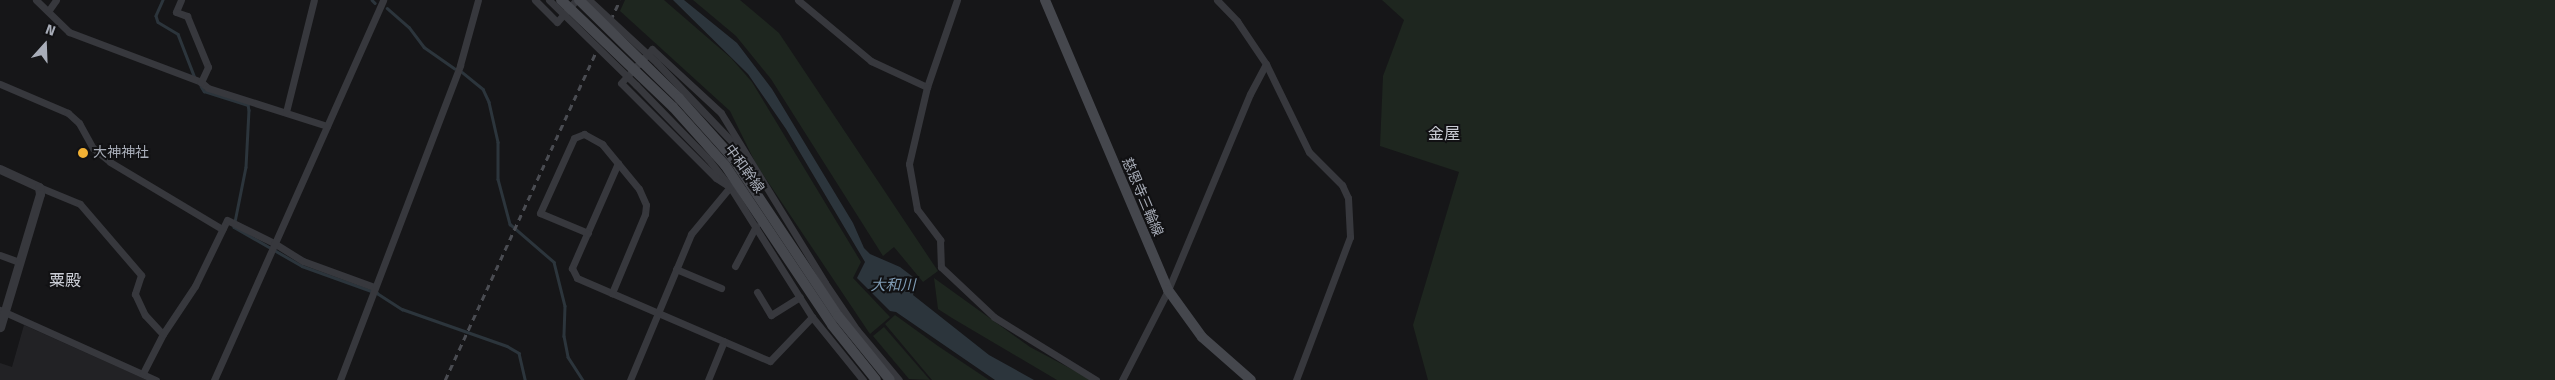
<!DOCTYPE html>
<meta charset="utf-8">
<style>
body{margin:0}
#map{position:relative;width:2555px;height:380px;overflow:hidden;background:#161618;font-family:"Fira Sans","Noto Sans JP",sans-serif}
div>[style]{position:absolute}
.built>*{inset:0;background:#222225}
.green>*{inset:0;background:#1e261f}
.water>*{inset:0;background:#2c353c}
.stream>*{height:2.5px;margin:-1.25px;padding:0 1.25px;transform-origin:1.25px;border-radius:1.25px;background:#2c353c}
.minor>*{height:7px;margin:-3.5px;padding:0 3.5px;transform-origin:3.5px;border-radius:3.5px;background:#37383d}
.tertiary>*{height:9px;margin:-4.5px;padding:0 4.5px;transform-origin:4.5px;border-radius:4.5px;background:#37383d}
.secondary>*{height:10px;margin:-5px;padding:0 5px;transform-origin:5px;border-radius:5px;background:#45474d}
.rail>*{height:2.5px;margin-top:-1.25px;transform-origin:0;background:repeating-linear-gradient(90deg,#4a4c52 0 6px,transparent 0 11px)}
.minor-bridge>*{height:7px;margin:-3.5px;padding:0 3.5px;transform-origin:3.5px;border-radius:3.5px;background:#37383d}
.secondary-bridge>*{height:10px;margin:-5px;padding:0 5px;transform-origin:5px;border-radius:5px;background:#45474d}
.dots>*{width:14px;height:14px;translate:-50% -50%;box-sizing:border-box;border:2px solid #111113;border-radius:50%}
span{translate:-50% -50%;white-space:nowrap;text-align:center;line-height:1.15;-webkit-text-stroke:4px #111113;paint-order:stroke}
.poi-label{font-size:14px;color:#a8adb8}
.left{translate:0 -50%;text-align:left}
.street-label{font-size:14px;color:#a8adb8}
.water-label{font-size:15px;color:#7f9bb3;font-style:italic}
.quarter-label{font-size:16px;color:#c9ccd4}
.north{position:absolute;left:20px;top:20px;width:50px;height:50px;-webkit-text-stroke:4px #111113;paint-order:stroke;rotate:20deg;font-size:14px;font-weight:700;line-height:20px;text-align:center;color:#a8adb8}
.north::after{content:'';display:block;margin:auto;width:18px;height:22px;background:#a8adb8;clip-path:polygon(50% 0,100% 100%,50% 72%,0 100%)}
</style>
<div id="map">
<div class="built">
<i style="clip-path:polygon(24px 325px,147px 380px,0 380px,0 363px,12px 367px)"></i>
</div>
<div class="green">
<i style="clip-path:polygon(625px 0,664px 0,731px 58px,752px 82px,861px 262px,853px 278px,890px 317px,870px 334px,756px 164px,730px 111px,620px 11px)"></i>
<i style="clip-path:polygon(693px 0,740px 0,779px 33px,938px 271px,923px 282px,894px 247px,883px 256px,771px 79px,736px 36px)"></i>
<i style="clip-path:polygon(1382px 0,2555px 0,2555px 380px,1428px 380px,1413px 325px,1459px 172px,1380px 146px,1383px 76px,1404px 20px)"></i>
<i style="clip-path:polygon(934px 278px,1030px 347px,1092px 380px,1057px 380px,952px 318px,938px 309px)"></i>
<i style="clip-path:polygon(895px 315px,938px 346px,989px 380px,932px 380px,885px 324px)"></i>
<i style="clip-path:polygon(884px 327px,930px 380px,909px 379px,873px 336px)"></i>
</div>
<div class="water">
<i style="clip-path:polygon(673px 0,684px 0,737px 43px,772px 89px,853px 223px,864px 248px,870px 254px,900px 267px,917px 280px,913px 295px,989px 355px,1034px 380px,995px 380px,896px 312px,890px 311px,857px 278px,865px 262px,786px 129px,748px 74px)"></i>
</div>
<div class="stream">
<i style="left:163px;top:0;width:17px;rotate:114deg"></i>
<i style="left:156px;top:16px;width:6px;rotate:72deg"></i>
<i style="left:158px;top:22px;width:23px;rotate:31deg"></i>
<i style="left:178px;top:34px;width:47px;rotate:68.9deg"></i>
<i style="left:372px;top:0;width:4px;rotate:45deg"></i>
<i style="left:387px;top:8px;width:29px;rotate:41deg"></i>
<i style="left:409px;top:27px;width:25px;rotate:53deg"></i>
<i style="left:424px;top:47px;width:37px;rotate:35deg"></i>
<i style="left:462px;top:72px;width:27px;rotate:39deg"></i>
<i style="left:483px;top:89px;width:14px;rotate:65deg"></i>
<i style="left:489px;top:102px;width:41px;rotate:77.3deg"></i>
<i style="left:498px;top:142px;width:37px;rotate:90deg"></i>
<i style="left:498px;top:179px;width:47px;rotate:75.1deg"></i>
<i style="left:510px;top:224px;width:58px;rotate:40.8deg"></i>
<i style="left:554px;top:262px;width:45px;rotate:76deg"></i>
<i style="left:565px;top:306px;width:30px;rotate:92deg"></i>
<i style="left:564px;top:336px;width:21px;rotate:79deg"></i>
<i style="left:568px;top:357px;width:27px;rotate:57deg"></i>
<i style="left:201px;top:86px;width:6px;rotate:59deg"></i>
<i style="left:204px;top:91px;width:46px;rotate:17.7deg"></i>
<i style="left:248px;top:105px;width:5px;rotate:79deg"></i>
<i style="left:249px;top:110px;width:57px;rotate:93deg"></i>
<i style="left:246px;top:167px;width:61px;rotate:101.3deg"></i>
<i style="left:234px;top:227px;width:78px;rotate:29.8deg"></i>
<i style="left:302px;top:266px;width:80px;rotate:19.8deg"></i>
<i style="left:377px;top:293px;width:30px;rotate:33deg"></i>
<i style="left:402px;top:309px;width:111px;rotate:19.4deg"></i>
<i style="left:507px;top:346px;width:14px;rotate:30deg"></i>
<i style="left:519px;top:353px;width:28px;rotate:77deg"></i>
</div>
<div class="minor">
<i style="left:36px;top:0;width:46px;rotate:44.1deg"></i>
<i style="left:69px;top:32px;width:141px;rotate:20.7deg"></i>
<i style="left:201px;top:82px;width:9px;rotate:41deg"></i>
<i style="left:208px;top:88px;width:125px;rotate:17.7deg"></i>
<i style="left:181px;top:0;width:13px;rotate:113deg"></i>
<i style="left:176px;top:12px;width:12px;rotate:20deg"></i>
<i style="left:187px;top:16px;width:55px;rotate:67.6deg"></i>
<i style="left:208px;top:67px;width:17px;rotate:115deg"></i>
<i style="left:535px;top:0;width:31px;rotate:45deg"></i>
<i style="left:557px;top:22px;width:29px;rotate:-49deg"></i>
<i style="left:798px;top:0;width:95px;rotate:39.9deg"></i>
<i style="left:871px;top:61px;width:62px;rotate:24.9deg"></i>
<i style="left:927px;top:87px;width:92px;rotate:-71deg"></i>
<i style="left:1217px;top:0;width:29px;rotate:46deg"></i>
<i style="left:1237px;top:21px;width:52px;rotate:56deg"></i>
<i style="left:1266px;top:64px;width:98px;rotate:64deg"></i>
<i style="left:1309px;top:152px;width:47px;rotate:45deg"></i>
<i style="left:1342px;top:185px;width:14px;rotate:65deg"></i>
<i style="left:1348px;top:198px;width:39px;rotate:87deg"></i>
<i style="left:1350px;top:237px;width:153px;rotate:110.7deg"></i>
<i style="left:49px;top:10px;width:12px;rotate:-55deg"></i>
<i style="left:657px;top:63px;width:115px;rotate:46.4deg"></i>
<i style="left:0;top:84px;width:74px;rotate:23.1deg"></i>
<i style="left:68px;top:113px;width:15px;rotate:42deg"></i>
<i style="left:79px;top:123px;width:29px;rotate:61deg"></i>
<i style="left:93px;top:148px;width:22px;rotate:39deg"></i>
<i style="left:110px;top:162px;width:131px;rotate:30.9deg"></i>
<i style="left:927px;top:87px;width:79px;rotate:103.2deg"></i>
<i style="left:909px;top:164px;width:46px;rotate:79.9deg"></i>
<i style="left:917px;top:209px;width:39px;rotate:53deg"></i>
<i style="left:940px;top:240px;width:27px;rotate:88deg"></i>
<i style="left:941px;top:267px;width:73px;rotate:43.3deg"></i>
<i style="left:994px;top:317px;width:120px;rotate:31.7deg"></i>
<i style="left:286px;top:112px;width:115px;rotate:-76deg"></i>
<i style="left:618px;top:163px;width:115px;rotate:113.7deg"></i>
<i style="left:572px;top:268px;width:11px;rotate:63deg"></i>
<i style="left:577px;top:278px;width:210px;rotate:23.3deg"></i>
<i style="left:770px;top:361px;width:61px;rotate:-46.3deg"></i>
<i style="left:39px;top:187px;width:44px;rotate:22.5deg"></i>
<i style="left:80px;top:204px;width:94px;rotate:49.3deg"></i>
<i style="left:141px;top:275px;width:20px;rotate:108deg"></i>
<i style="left:135px;top:294px;width:23px;rotate:65deg"></i>
<i style="left:145px;top:315px;width:26px;rotate:47deg"></i>
<i style="left:588px;top:233px;width:52px;rotate:-157.4deg"></i>
<i style="left:540px;top:213px;width:82px;rotate:-65.6deg"></i>
<i style="left:574px;top:138px;width:11px;rotate:-22deg"></i>
<i style="left:584px;top:134px;width:21px;rotate:29deg"></i>
<i style="left:602px;top:144px;width:58px;rotate:50.6deg"></i>
<i style="left:639px;top:189px;width:17px;rotate:66deg"></i>
<i style="left:646px;top:205px;width:9px;rotate:96deg"></i>
<i style="left:645px;top:214px;width:86px;rotate:112.7deg"></i>
<i style="left:0;top:255px;width:20px;rotate:20deg"></i>
<i style="left:735px;top:266px;width:45px;rotate:-62.3deg"></i>
<i style="left:676px;top:269px;width:49px;rotate:22.9deg"></i>
<i style="left:757px;top:292px;width:27px;rotate:59deg"></i>
<i style="left:771px;top:315px;width:34px;rotate:-32deg"></i>
<i style="left:0;top:310px;width:171px;rotate:24.2deg"></i>
<i style="left:143px;top:373px;width:44px;rotate:-62.9deg"></i>
<i style="left:163px;top:334px;width:58px;rotate:-56.3deg"></i>
<i style="left:195px;top:286px;width:73px;rotate:-64.1deg"></i>
<i style="left:227px;top:220px;width:52px;rotate:26.1deg"></i>
<i style="left:274px;top:243px;width:34px;rotate:32deg"></i>
<i style="left:303px;top:261px;width:76px;rotate:20.1deg"></i>
<i style="left:214px;top:380px;width:416px;rotate:-66deg"></i>
<i style="left:340px;top:380px;width:337px;rotate:-69.1deg"></i>
<i style="left:460px;top:65px;width:67px;rotate:-74.5deg"></i>
<i style="left:630px;top:380px;width:158px;rotate:-67.3deg"></i>
<i style="left:691px;top:234px;width:61px;rotate:-50.3deg"></i>
<i style="left:730px;top:187px;width:36px;rotate:-128deg"></i>
<i style="left:708px;top:159px;width:103px;rotate:-134.2deg"></i>
<i style="left:708px;top:380px;width:42px;rotate:-67.7deg"></i>
<i style="left:863px;top:380px;width:81px;rotate:-129deg"></i>
<i style="left:812px;top:317px;width:154px;rotate:-122.2deg"></i>
<i style="left:730px;top:187px;width:17px;rotate:-147deg"></i>
<i style="left:716px;top:178px;width:134px;rotate:-135deg"></i>
<i style="left:621px;top:83px;width:46px;rotate:-47.6deg"></i>
<i style="left:652px;top:49px;width:94px;rotate:42.8deg"></i>
<i style="left:721px;top:113px;width:199px;rotate:58.5deg"></i>
<i style="left:825px;top:283px;width:57px;rotate:55.8deg"></i>
<i style="left:857px;top:330px;width:65px;rotate:50deg"></i>
<i style="left:1122px;top:380px;width:101px;rotate:-62.9deg"></i>
<i style="left:1168px;top:290px;width:212px;rotate:-67.3deg"></i>
<i style="left:1250px;top:94px;width:34px;rotate:-62deg"></i>
</div>
<div class="tertiary">
<i style="left:0;top:169px;width:43px;rotate:24.8deg"></i>
<i style="left:39px;top:187px;width:7px;rotate:82deg"></i>
<i style="left:40px;top:194px;width:139px;rotate:106.7deg"></i>
</div>
<div class="secondary">
<i style="left:1045px;top:0;width:315px;rotate:67deg"></i>
<i style="left:1168px;top:290px;width:58px;rotate:54.1deg"></i>
<i style="left:1202px;top:337px;width:65px;rotate:41.3deg"></i>
</div>
<div class="rail">
<i style="left:445px;top:380px;width:418px;rotate:-65.3deg"></i>
</div>
<div class="minor-bridge">
<i style="left:549px;top:0;width:122px;rotate:44.3deg"></i>
<i style="left:589px;top:0;width:93px;rotate:42.8deg"></i>
</div>
<div class="secondary-bridge">
<i style="left:561px;top:0;width:155px;rotate:43.7deg"></i>
<i style="left:673px;top:107px;width:78px;rotate:48.1deg"></i>
<i style="left:725px;top:165px;width:192px;rotate:56.2deg"></i>
<i style="left:832px;top:325px;width:70px;rotate:51.3deg"></i>
<i style="left:579px;top:0;width:140px;rotate:44.4deg"></i>
<i style="left:679px;top:98px;width:79px;rotate:48.1deg"></i>
<i style="left:732px;top:157px;width:191px;rotate:56.3deg"></i>
<i style="left:838px;top:316px;width:82px;rotate:50.9deg"></i>
</div>
<div class="dots">
<i style="left:83px;top:153px;background:#f2b134"></i>
</div>
<div class="poi-label">
<span class="left" style="left:93px;top:153px">大神神社</span>
</div>
<div class="street-label">
<span style="left:744px;top:169px;rotate:54deg">中和幹線</span>
<span style="left:1142px;top:197px;rotate:67deg">慈恩寺三輪線</span>
</div>
<div class="water-label">
<span style="left:893px;top:286px">大和川</span>
</div>
<div class="quarter-label">
<span style="left:1444px;top:134px">金屋</span>
<span style="left:65px;top:281px">粟殿</span>
</div>
<div class="north">N</div>
</div>
